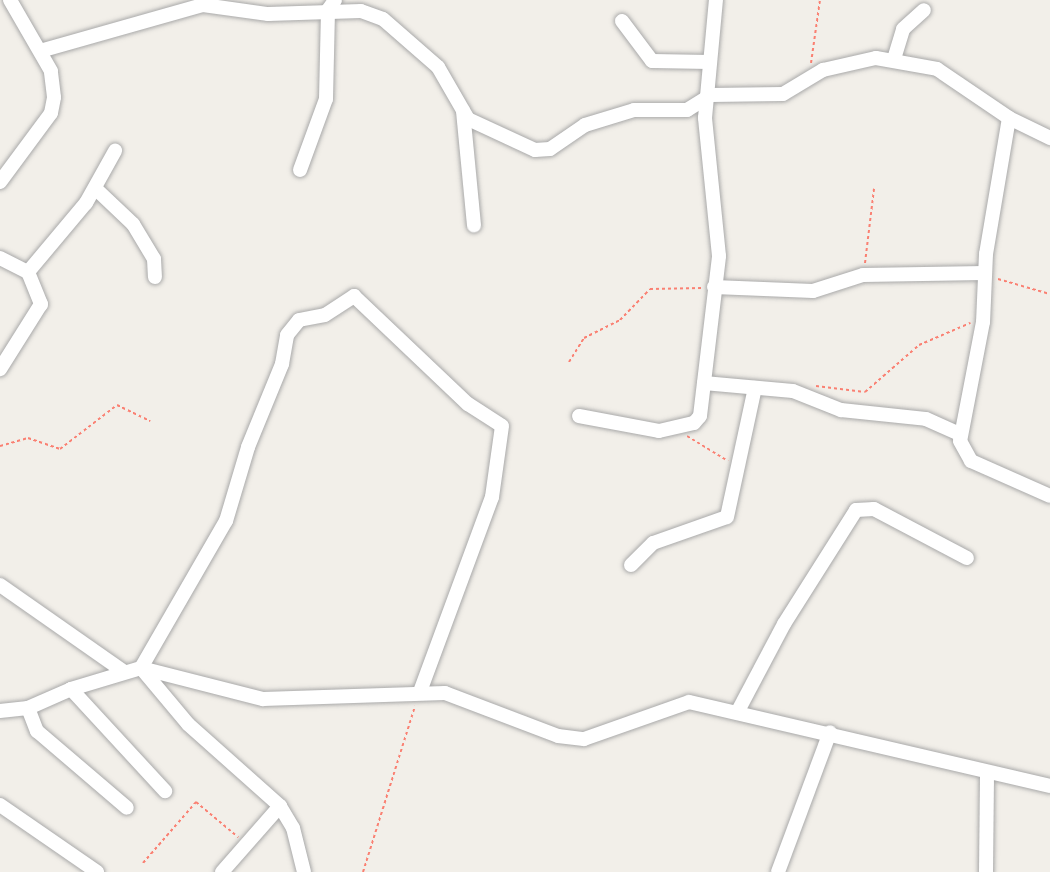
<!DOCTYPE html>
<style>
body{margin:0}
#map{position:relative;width:1050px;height:872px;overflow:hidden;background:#f2efe9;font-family:"Sofia Sans Condensed",sans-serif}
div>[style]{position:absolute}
.path>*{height:2px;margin-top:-1px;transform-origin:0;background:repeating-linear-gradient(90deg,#fa8072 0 3px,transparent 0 6px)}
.roads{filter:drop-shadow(0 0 2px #a9a9a9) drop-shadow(0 0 2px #a9a9a9)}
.minor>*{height:14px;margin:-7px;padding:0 7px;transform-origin:7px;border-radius:7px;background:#fff}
span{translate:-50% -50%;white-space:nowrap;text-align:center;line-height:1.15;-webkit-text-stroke:6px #fff;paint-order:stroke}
</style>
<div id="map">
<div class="path">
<i style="left:811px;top:63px;width:64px;rotate:-81.9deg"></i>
<i style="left:865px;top:263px;width:75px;rotate:-83.1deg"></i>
<i style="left:998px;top:279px;width:54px;rotate:16.1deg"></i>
<i style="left:569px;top:362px;width:28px;rotate:-58deg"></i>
<i style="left:584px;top:338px;width:40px;rotate:-26.6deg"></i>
<i style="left:620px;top:320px;width:43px;rotate:-45.9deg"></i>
<i style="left:650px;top:289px;width:52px;rotate:-1.1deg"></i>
<i style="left:816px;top:386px;width:49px;rotate:7deg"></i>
<i style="left:865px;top:392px;width:72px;rotate:-41deg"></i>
<i style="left:919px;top:345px;width:56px;rotate:-23.3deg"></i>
<i style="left:687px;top:436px;width:48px;rotate:31.4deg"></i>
<i style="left:0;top:446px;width:29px;rotate:-16deg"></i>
<i style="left:28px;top:438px;width:34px;rotate:19deg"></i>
<i style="left:60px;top:449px;width:72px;rotate:-37.7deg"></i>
<i style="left:117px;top:405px;width:37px;rotate:26deg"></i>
<i style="left:143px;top:863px;width:81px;rotate:-49deg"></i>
<i style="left:196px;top:802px;width:55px;rotate:39.8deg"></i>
<i style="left:363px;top:872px;width:174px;rotate:-72.6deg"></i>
</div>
<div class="roads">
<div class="minor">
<i style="left:622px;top:21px;width:50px;rotate:53.1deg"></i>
<i style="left:652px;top:61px;width:58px;rotate:1deg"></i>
<i style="left:40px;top:51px;width:169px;rotate:-15.8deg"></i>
<i style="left:203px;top:5px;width:66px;rotate:7.9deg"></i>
<i style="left:268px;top:14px;width:93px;rotate:-1.8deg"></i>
<i style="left:361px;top:11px;width:23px;rotate:20deg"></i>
<i style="left:383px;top:19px;width:73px;rotate:41.1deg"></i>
<i style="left:438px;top:67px;width:60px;rotate:60deg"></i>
<i style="left:468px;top:119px;width:74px;rotate:24.8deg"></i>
<i style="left:535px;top:150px;width:15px;rotate:-4deg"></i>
<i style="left:550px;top:149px;width:42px;rotate:-34.4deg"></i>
<i style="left:585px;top:125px;width:51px;rotate:-17deg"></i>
<i style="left:634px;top:110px;width:53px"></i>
<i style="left:687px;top:110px;width:28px;rotate:-32deg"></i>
<i style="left:711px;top:95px;width:72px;rotate:-0.8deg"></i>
<i style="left:783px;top:94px;width:47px;rotate:-31deg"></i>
<i style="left:823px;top:70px;width:54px;rotate:-12.8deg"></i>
<i style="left:876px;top:58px;width:62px;rotate:10.2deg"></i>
<i style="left:937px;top:69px;width:87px;rotate:34.2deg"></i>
<i style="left:1009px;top:118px;width:46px;rotate:26deg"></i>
<i style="left:894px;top:59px;width:31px;rotate:-73deg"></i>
<i style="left:903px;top:29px;width:28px;rotate:-42deg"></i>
<i style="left:463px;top:111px;width:115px;rotate:84.5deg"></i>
<i style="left:1009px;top:118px;width:138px;rotate:99.6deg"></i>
<i style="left:986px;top:254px;width:68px;rotate:92.5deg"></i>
<i style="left:983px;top:322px;width:121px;rotate:100.9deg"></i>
<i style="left:960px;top:441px;width:23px;rotate:61deg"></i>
<i style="left:971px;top:461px;width:86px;rotate:23.9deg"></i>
<i style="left:300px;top:170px;width:76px;rotate:-69.9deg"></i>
<i style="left:326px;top:99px;width:89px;rotate:-88.7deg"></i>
<i style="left:328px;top:10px;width:12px;rotate:-55deg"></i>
<i style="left:0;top:182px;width:86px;rotate:-53.5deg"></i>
<i style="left:51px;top:113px;width:16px;rotate:-79deg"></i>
<i style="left:54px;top:97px;width:26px;rotate:-97deg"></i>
<i style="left:51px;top:71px;width:82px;rotate:-120deg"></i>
<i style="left:96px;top:189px;width:51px;rotate:43.4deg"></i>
<i style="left:133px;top:224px;width:41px;rotate:59deg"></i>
<i style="left:154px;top:259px;width:18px;rotate:87deg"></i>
<i style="left:0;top:258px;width:31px;rotate:27deg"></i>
<i style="left:28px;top:272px;width:35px;rotate:68deg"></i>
<i style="left:41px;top:304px;width:77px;rotate:122.2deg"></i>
<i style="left:28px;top:272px;width:90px;rotate:-50deg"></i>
<i style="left:86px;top:203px;width:60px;rotate:-60.9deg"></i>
<i style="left:714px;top:287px;width:99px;rotate:2.3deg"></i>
<i style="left:813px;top:291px;width:52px;rotate:-17.7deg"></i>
<i style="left:863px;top:275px;width:121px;rotate:-0.9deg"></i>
<i style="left:704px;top:383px;width:89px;rotate:5.1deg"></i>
<i style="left:793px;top:391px;width:52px;rotate:21.6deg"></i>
<i style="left:841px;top:410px;width:85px;rotate:6deg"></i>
<i style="left:926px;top:419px;width:37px;rotate:24deg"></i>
<i style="left:579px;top:416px;width:81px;rotate:10.6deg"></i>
<i style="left:659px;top:431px;width:36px;rotate:-13deg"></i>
<i style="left:694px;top:423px;width:9px;rotate:-49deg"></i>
<i style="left:700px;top:416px;width:161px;rotate:-83.2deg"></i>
<i style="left:719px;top:256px;width:139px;rotate:-95.8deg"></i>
<i style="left:705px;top:118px;width:119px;rotate:-84.7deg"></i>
<i style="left:631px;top:565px;width:31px;rotate:-45deg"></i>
<i style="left:653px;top:543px;width:78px;rotate:-19.4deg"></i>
<i style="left:727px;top:517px;width:132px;rotate:-77.8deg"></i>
<i style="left:0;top:585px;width:150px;rotate:35deg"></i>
<i style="left:71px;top:689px;width:139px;rotate:47.3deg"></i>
<i style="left:28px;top:708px;width:25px;rotate:69deg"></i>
<i style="left:37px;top:731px;width:118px;rotate:40.5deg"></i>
<i style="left:739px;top:709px;width:96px;rotate:-62.1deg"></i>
<i style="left:784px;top:624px;width:135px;rotate:-57.7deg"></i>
<i style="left:856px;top:510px;width:18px;rotate:-3deg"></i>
<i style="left:874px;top:509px;width:105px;rotate:27.8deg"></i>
<i style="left:0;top:711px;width:28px;rotate:-6deg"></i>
<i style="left:28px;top:708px;width:47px;rotate:-23.8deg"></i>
<i style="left:71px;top:689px;width:73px;rotate:-16.7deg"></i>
<i style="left:141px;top:668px;width:126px;rotate:14.3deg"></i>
<i style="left:263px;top:699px;width:182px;rotate:-1.9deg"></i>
<i style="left:445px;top:693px;width:121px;rotate:20.8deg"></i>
<i style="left:558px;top:736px;width:26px;rotate:7deg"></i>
<i style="left:584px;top:739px;width:111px;rotate:-19.4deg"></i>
<i style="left:689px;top:702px;width:371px;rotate:13.1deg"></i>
<i style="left:0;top:805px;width:118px;rotate:34.6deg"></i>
<i style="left:222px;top:872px;width:88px;rotate:-48.7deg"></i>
<i style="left:304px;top:872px;width:45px;rotate:-104deg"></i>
<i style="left:293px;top:828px;width:26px;rotate:-121deg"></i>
<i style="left:280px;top:806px;width:123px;rotate:-138.3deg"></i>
<i style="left:188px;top:724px;width:73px;rotate:-130deg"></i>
<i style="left:141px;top:668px;width:170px;rotate:-60deg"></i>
<i style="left:226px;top:521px;width:77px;rotate:-73.4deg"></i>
<i style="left:248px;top:447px;width:90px;rotate:-67.7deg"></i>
<i style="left:282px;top:364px;width:29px;rotate:-80deg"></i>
<i style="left:287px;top:335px;width:19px;rotate:-51deg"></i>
<i style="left:299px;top:320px;width:26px;rotate:-11deg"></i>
<i style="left:325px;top:315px;width:35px;rotate:-33deg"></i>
<i style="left:354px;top:296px;width:157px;rotate:43.5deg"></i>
<i style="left:468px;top:404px;width:40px;rotate:32.9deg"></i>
<i style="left:502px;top:426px;width:72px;rotate:98deg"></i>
<i style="left:492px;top:497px;width:208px;rotate:110.3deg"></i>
<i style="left:778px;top:872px;width:149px;rotate:-69.6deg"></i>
<i style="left:986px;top:872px;width:99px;rotate:-89.4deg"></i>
</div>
</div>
</div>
